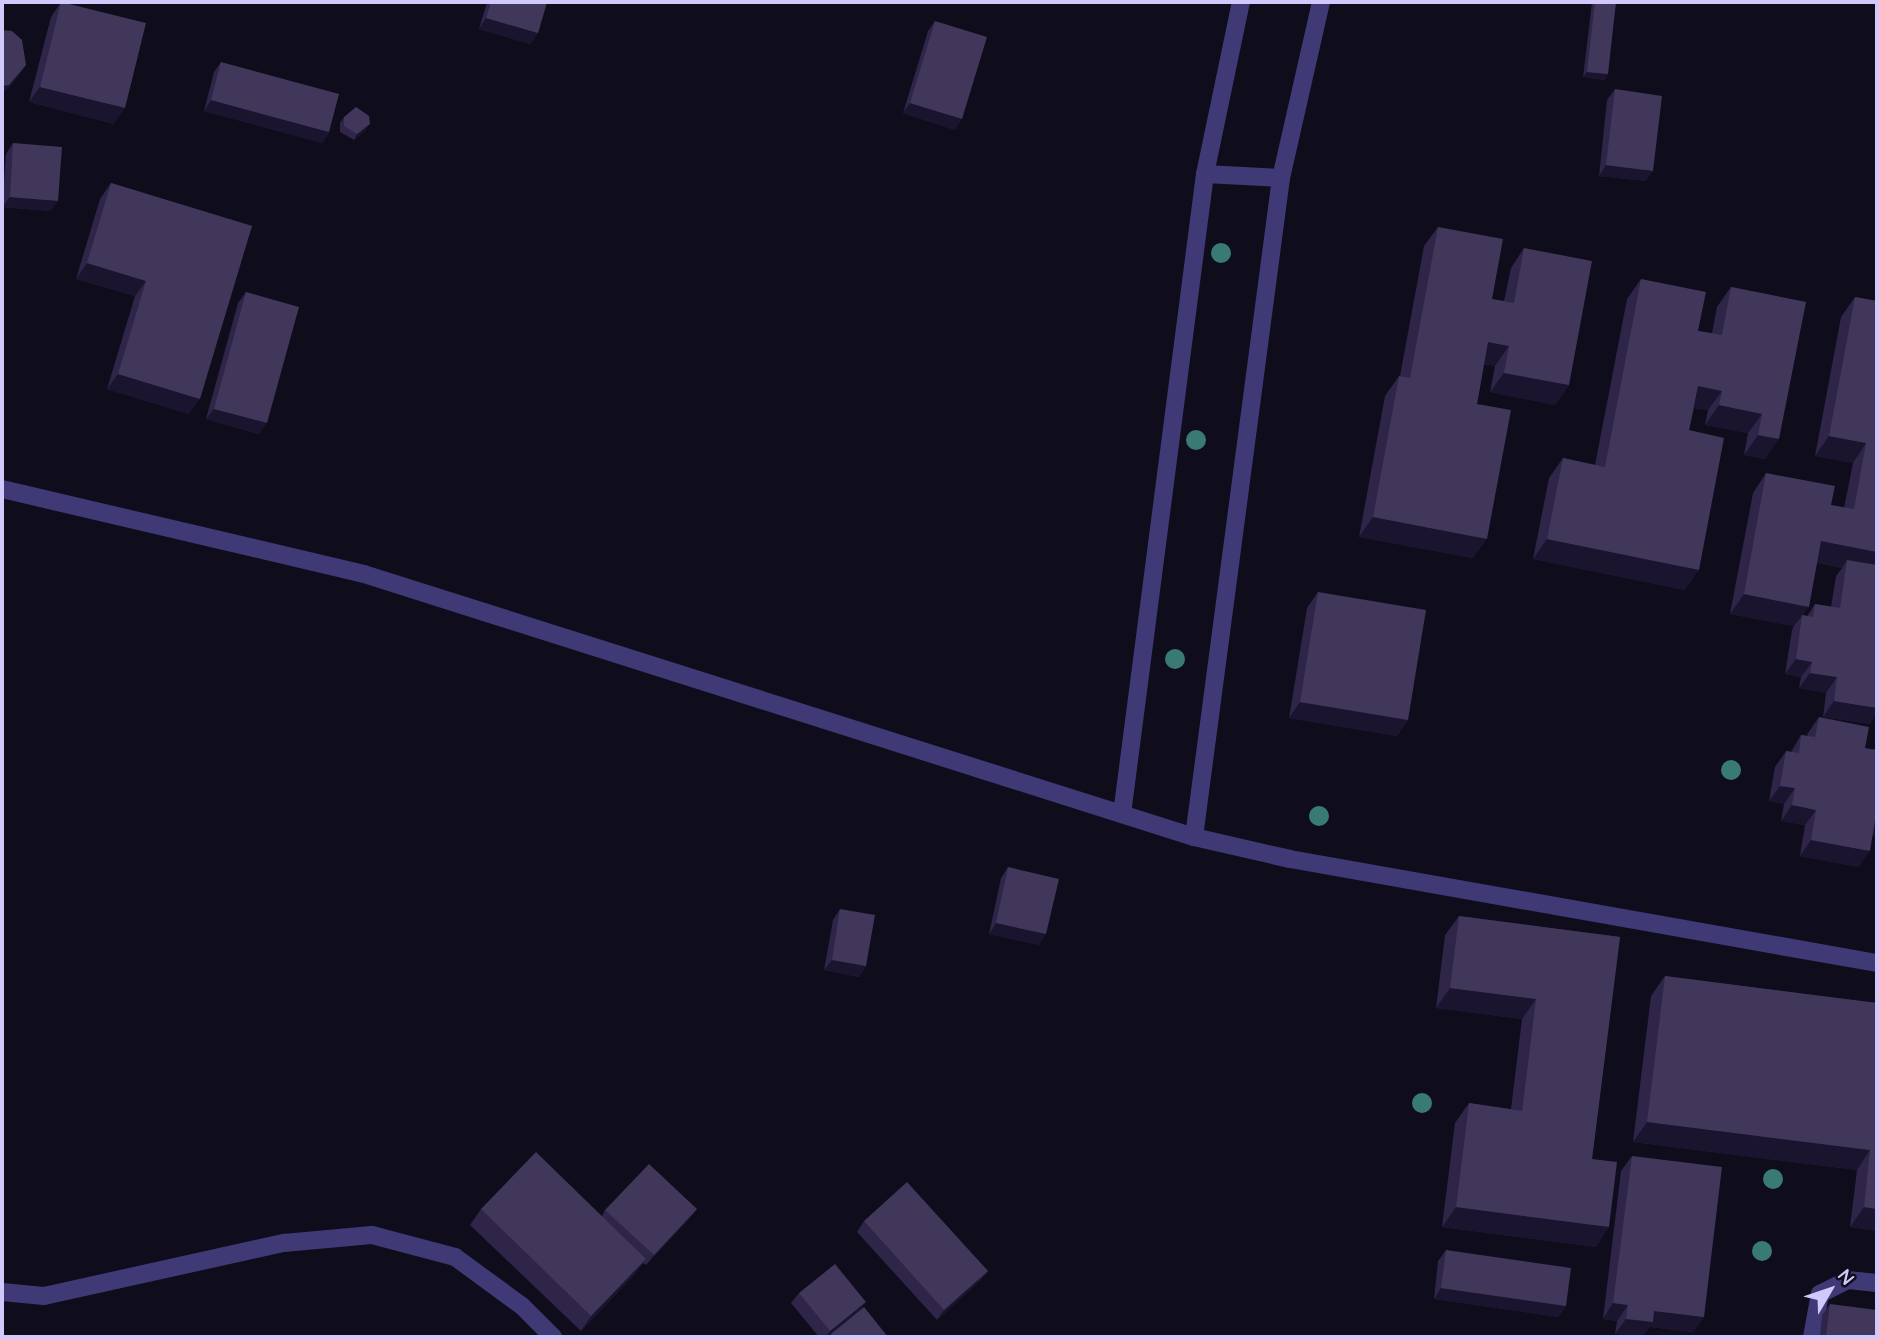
<!DOCTYPE html>
<style>
body{margin:0}
#map{position:relative;width:1879px;height:1339px;overflow:hidden;background:#0f0c1b;font-family:Quicksand,sans-serif}
div>[style]{position:absolute}
.service>*{height:18px;margin:-9px;padding:0 9px;transform-origin:9px;border-radius:9px;background:#3f3a76}
.minor>*{height:18px;margin:-9px;padding:0 9px;transform-origin:9px;border-radius:9px;background:#3f3a76}
.trees>*{width:20px;height:20px;margin:-10px;border-radius:50%;background:#397b74}
.wall>*{inset:0;background:#2e2548}
.shaded-wall>*{inset:0;background:#1a142e}
.building>*{inset:0;background:#40375b}
span{translate:-50% -50%;white-space:nowrap;text-align:center;line-height:1.15;-webkit-text-stroke:5px #0f0c1b;paint-order:stroke}
.frame{position:absolute;inset:0;border:4px solid #d1c9fb;pointer-events:none}
.north{position:absolute;left:1795px;top:1255px;width:70px;height:70px;-webkit-text-stroke:5px #0f0c1b;paint-order:stroke;rotate:51deg;font-size:19px;font-weight:700;line-height:28px;text-align:center;color:#d1c9fb}
.north::after{content:'';display:block;margin:auto;width:24px;height:32px;background:#d1c9fb;clip-path:polygon(50% 0,100% 100%,50% 72%,0 100%)}
</style>
<div id="map">
<div class="service">
<i style="left:1812px;top:1337px;width:44px;rotate:-79.5deg"></i>
<i style="left:1820px;top:1294px;width:31px;rotate:-27deg"></i>
<i style="left:1848px;top:1280px;width:29px;rotate:6deg"></i>
</div>
<div class="minor">
<i style="left:1205px;top:174px;width:76px;rotate:3deg"></i>
<i style="left:2px;top:489px;width:372px;rotate:13.2deg"></i>
<i style="left:364px;top:574px;width:871px;rotate:17.58deg"></i>
<i style="left:1194px;top:837px;width:98px;rotate:12.9deg"></i>
<i style="left:1290px;top:859px;width:596px;rotate:10.05deg"></i>
<i style="left:1122px;top:814px;width:645px;rotate:-82.61deg"></i>
<i style="left:1205px;top:174px;width:176px;rotate:-78.2deg"></i>
<i style="left:1194px;top:837px;width:665px;rotate:-82.48deg"></i>
<i style="left:1281px;top:178px;width:180px;rotate:-77.2deg"></i>
<i style="left:2px;top:1292px;width:42px;rotate:5.4deg"></i>
<i style="left:44px;top:1296px;width:246px;rotate:-12.5deg"></i>
<i style="left:284px;top:1243px;width:88px;rotate:-5.2deg"></i>
<i style="left:372px;top:1235px;width:86px;rotate:14.8deg"></i>
<i style="left:455px;top:1257px;width:83px;rotate:36.2deg"></i>
<i style="left:522px;top:1306px;width:44px;rotate:45deg"></i>
</div>
<div class="trees">
<i style="left:1221px;top:253px"></i>
<i style="left:1196px;top:440px"></i>
<i style="left:1175px;top:659px"></i>
<i style="left:1731px;top:770px"></i>
<i style="left:1319px;top:816px"></i>
<i style="left:1422px;top:1103px"></i>
<i style="left:1773px;top:1179px"></i>
<i style="left:1762px;top:1251px"></i>
</div>
<div class="wall">
<i style="clip-path:polygon(61px 2px,114px 124px,29px 102px,51px 17px)"></i>
<i style="clip-path:polygon(487px 2px,547px 2px,538px 33px,530px 44px,479px 29px)"></i>
<i style="clip-path:polygon(1592px 2px,1616px 2px,1605px 80px,1583px 77px)"></i>
<i style="clip-path:polygon(935px 21px,955px 130px,903px 113px,928px 31px)"></i>
<i style="clip-path:polygon(221px 62px,329px 132px,322px 143px,204px 111px,214px 72px)"></i>
<i style="clip-path:polygon(1615px 89px,1646px 181px,1599px 176px,1607px 100px)"></i>
<i style="clip-path:polygon(344px 117px,366px 130px,354px 140px,340px 132px,340px 123px)"></i>
<i style="clip-path:polygon(13px 143px,51px 211px,2px 207px,6px 154px)"></i>
<i style="clip-path:polygon(111px 183px,252px 226px,189px 414px,107px 389px,135px 296px,76px 279px,100px 199px)"></i>
<i style="clip-path:polygon(1438px 227px,1492px 299px,1504px 301px,1511px 268px,1524px 248px,1569px 385px,1555px 405px,1490px 392px,1495px 366px,1484px 364px,1477px 404px,1473px 558px,1359px 537px,1385px 396px,1399px 376px,1400px 376px,1424px 246px)"></i>
<i style="clip-path:polygon(1641px 279px,1698px 331px,1712px 333px,1717px 307px,1731px 287px,1806px 302px,1765px 459px,1744px 455px,1748px 433px,1705px 425px,1708px 410px,1694px 408px,1689px 430px,1685px 590px,1533px 559px,1549px 478px,1563px 458px,1595px 465px,1627px 299px)"></i>
<i style="clip-path:polygon(246px 292px,259px 434px,206px 419px,238px 303px)"></i>
<i style="clip-path:polygon(evenodd,1855px 297px,1877px 301px,1870px 724px,1823px 717px,1826px 693px,1799px 688px,1801px 677px,1785px 674px,1792px 630px,1794px 626px,1730px 614px,1753px 493px,1766px 473px,1831px 505px,1844px 508px,1853px 463px,1815px 456px,1841px 317px,1855px 297px,1817px 563px,1842px 568px,1836px 576px,1831px 607px,1815px 604px,1807px 616px,1803px 615px,1817px 563px)"></i>
<i style="clip-path:polygon(1318px 592px,1408px 720px,1397px 736px,1289px 718px,1307px 608px)"></i>
<i style="clip-path:polygon(1819px 717px,1865px 748px,1872px 836px,1859px 867px,1800px 856px,1805px 825px,1781px 821px,1784px 804px,1769px 801px,1775px 767px,1786px 751px,1791px 752px,1801px 735px,1807px 736px,1808px 733px)"></i>
<i style="clip-path:polygon(1008px 867px,1039px 945px,989px 934px,1001px 878px)"></i>
<i style="clip-path:polygon(840px 909px,866px 966px,859px 977px,824px 970px,833px 920px)"></i>
<i style="clip-path:polygon(1459px 916px,1620px 937px,1592px 1159px,1596px 1247px,1442px 1227px,1455px 1123px,1469px 1103px,1511px 1109px,1522px 1019px,1436px 1008px,1445px 935px)"></i>
<i style="clip-path:polygon(1665px 976px,1877px 1003px,1877px 1231px,1850px 1227px,1857px 1170px,1633px 1142px,1651px 996px)"></i>
<i style="clip-path:polygon(1632px 1156px,1704px 1317px,1693px 1332px,1650px 1327px,1615px 1334px,1617px 1321px,1603px 1319px,1621px 1171px)"></i>
<i style="clip-path:polygon(481px 1209px,602px 1216px,605px 1210px,697px 1209px,689px 1219px,646px 1265px,643px 1263px,635px 1274px,581px 1331px,470px 1225px)"></i>
<i style="clip-path:polygon(864px 1221px,988px 1271px,980px 1281px,937px 1320px,857px 1232px)"></i>
<i style="clip-path:polygon(1446px 1250px,1566px 1306px,1558px 1317px,1434px 1299px,1438px 1261px)"></i>
<i style="clip-path:polygon(799px 1293px,860px 1310px,888px 1337px,819px 1337px,791px 1303px)"></i>
<i style="clip-path:polygon(1830px 1304px,1877px 1337px,1820px 1337px,1822px 1315px)"></i>
</div>
<div class="shaded-wall">
<i style="clip-path:polygon(486px 18px,538px 33px,530px 44px,479px 29px)"></i>
<i style="clip-path:polygon(26px 65px,19px 76px,2px 95px,2px 86px)"></i>
<i style="clip-path:polygon(1587px 72px,1608px 74px,1605px 80px,1583px 77px)"></i>
<i style="clip-path:polygon(40px 87px,125px 108px,114px 124px,29px 102px)"></i>
<i style="clip-path:polygon(211px 100px,329px 132px,322px 143px,204px 111px)"></i>
<i style="clip-path:polygon(910px 103px,962px 119px,955px 130px,903px 113px)"></i>
<i style="clip-path:polygon(370px 124px,366px 130px,354px 140px,357px 134px)"></i>
<i style="clip-path:polygon(1606px 165px,1653px 171px,1646px 181px,1599px 176px)"></i>
<i style="clip-path:polygon(10px 197px,58px 201px,51px 211px,2px 207px)"></i>
<i style="clip-path:polygon(87px 263px,146px 281px,135px 296px,76px 279px)"></i>
<i style="clip-path:polygon(1488px 342px,1509px 346px,1495px 366px,1474px 361px)"></i>
<i style="clip-path:polygon(1504px 373px,1569px 385px,1555px 405px,1490px 392px)"></i>
<i style="clip-path:polygon(118px 374px,200px 399px,189px 414px,107px 389px)"></i>
<i style="clip-path:polygon(1698px 386px,1722px 391px,1708px 410px,1684px 406px)"></i>
<i style="clip-path:polygon(1719px 405px,1762px 414px,1748px 433px,1705px 425px)"></i>
<i style="clip-path:polygon(214px 409px,267px 423px,259px 434px,206px 419px)"></i>
<i style="clip-path:polygon(1758px 435px,1779px 439px,1765px 459px,1744px 455px)"></i>
<i style="clip-path:polygon(1829px 436px,1866px 443px,1853px 463px,1815px 456px)"></i>
<i style="clip-path:polygon(1373px 517px,1487px 539px,1473px 558px,1359px 537px)"></i>
<i style="clip-path:polygon(1547px 539px,1699px 570px,1685px 590px,1533px 559px)"></i>
<i style="clip-path:polygon(1821px 541px,1877px 552px,1877px 574px,1847px 560px,1842px 568px,1807px 561px)"></i>
<i style="clip-path:polygon(1744px 594px,1809px 607px,1794px 626px,1730px 614px)"></i>
<i style="clip-path:polygon(1796px 659px,1812px 662px,1801px 677px,1785px 674px)"></i>
<i style="clip-path:polygon(1810px 673px,1837px 677px,1826px 693px,1799px 688px)"></i>
<i style="clip-path:polygon(1834px 701px,1877px 708px,1877px 714px,1870px 724px,1823px 717px)"></i>
<i style="clip-path:polygon(1300px 702px,1408px 720px,1397px 736px,1289px 718px)"></i>
<i style="clip-path:polygon(1780px 786px,1795px 788px,1784px 804px,1769px 801px)"></i>
<i style="clip-path:polygon(1792px 805px,1816px 810px,1805px 825px,1781px 821px)"></i>
<i style="clip-path:polygon(1875px 820px,1877px 820px,1877px 837px,1864px 835px)"></i>
<i style="clip-path:polygon(1811px 840px,1870px 851px,1859px 867px,1800px 856px)"></i>
<i style="clip-path:polygon(996px 923px,1046px 934px,1039px 945px,989px 934px)"></i>
<i style="clip-path:polygon(832px 960px,866px 966px,859px 977px,824px 970px)"></i>
<i style="clip-path:polygon(1450px 988px,1536px 999px,1522px 1019px,1436px 1008px)"></i>
<i style="clip-path:polygon(1647px 1122px,1870px 1150px,1857px 1170px,1633px 1142px)"></i>
<i style="clip-path:polygon(1456px 1207px,1609px 1227px,1596px 1247px,1442px 1227px)"></i>
<i style="clip-path:polygon(1864px 1207px,1877px 1209px,1877px 1231px,1850px 1227px)"></i>
<i style="clip-path:polygon(697px 1209px,689px 1219px,646px 1265px,654px 1255px)"></i>
<i style="clip-path:polygon(646px 1259px,635px 1274px,581px 1331px,591px 1316px)"></i>
<i style="clip-path:polygon(988px 1271px,980px 1281px,937px 1320px,944px 1310px)"></i>
<i style="clip-path:polygon(1441px 1288px,1566px 1306px,1558px 1317px,1434px 1299px)"></i>
<i style="clip-path:polygon(866px 1302px,858px 1313px,831px 1334px,828px 1337px,826px 1337px,830px 1331px)"></i>
<i style="clip-path:polygon(1613px 1303px,1628px 1305px,1617px 1321px,1603px 1319px)"></i>
<i style="clip-path:polygon(1654px 1311px,1704px 1317px,1693px 1332px,1650px 1327px,1642px 1337px,1615px 1334px,1626px 1319px)"></i>
</div>
<div class="building">
<i style="clip-path:polygon(61px 2px,146px 23px,125px 108px,40px 87px)"></i>
<i style="clip-path:polygon(491px 2px,547px 2px,538px 33px,486px 18px)"></i>
<i style="clip-path:polygon(1595px 2px,1616px 2px,1608px 74px,1587px 72px)"></i>
<i style="clip-path:polygon(935px 21px,987px 37px,962px 119px,910px 103px)"></i>
<i style="clip-path:polygon(2px 30px,12px 31px,22px 40px,26px 65px,9px 85px,2px 86px)"></i>
<i style="clip-path:polygon(221px 62px,339px 94px,329px 132px,211px 100px)"></i>
<i style="clip-path:polygon(1615px 89px,1662px 96px,1653px 171px,1606px 165px)"></i>
<i style="clip-path:polygon(356px 107px,369px 116px,370px 124px,357px 134px,344px 126px,344px 117px)"></i>
<i style="clip-path:polygon(13px 143px,62px 147px,58px 201px,10px 197px)"></i>
<i style="clip-path:polygon(111px 183px,252px 226px,200px 399px,118px 374px,146px 281px,87px 263px)"></i>
<i style="clip-path:polygon(1438px 227px,1503px 239px,1492px 299px,1514px 303px,1524px 248px,1592px 261px,1569px 385px,1504px 373px,1509px 346px,1488px 342px,1477px 404px,1511px 410px,1487px 539px,1373px 517px,1399px 376px,1410px 378px)"></i>
<i style="clip-path:polygon(1641px 279px,1706px 292px,1698px 331px,1722px 335px,1731px 287px,1806px 302px,1779px 439px,1758px 435px,1762px 414px,1719px 405px,1722px 391px,1698px 386px,1689px 430px,1724px 438px,1699px 570px,1547px 539px,1563px 458px,1605px 467px)"></i>
<i style="clip-path:polygon(246px 292px,299px 307px,267px 423px,214px 409px)"></i>
<i style="clip-path:polygon(1855px 297px,1877px 301px,1877px 552px,1821px 541px,1809px 607px,1744px 594px,1766px 473px,1835px 486px,1831px 505px,1854px 509px,1866px 443px,1829px 436px)"></i>
<i style="clip-path:polygon(1847px 560px,1877px 565px,1877px 708px,1834px 701px,1837px 677px,1810px 673px,1812px 662px,1796px 659px,1802px 615px,1813px 617px,1815px 604px,1840px 608px)"></i>
<i style="clip-path:polygon(1318px 592px,1426px 610px,1408px 720px,1300px 702px)"></i>
<i style="clip-path:polygon(1819px 717px,1869px 727px,1865px 748px,1877px 750px,1877px 820px,1875px 820px,1870px 851px,1811px 840px,1816px 810px,1792px 805px,1795px 788px,1780px 786px,1786px 751px,1799px 753px,1801px 735px,1815px 737px)"></i>
<i style="clip-path:polygon(1008px 867px,1059px 879px,1046px 934px,996px 923px)"></i>
<i style="clip-path:polygon(840px 909px,875px 915px,866px 966px,832px 960px)"></i>
<i style="clip-path:polygon(1459px 916px,1620px 937px,1592px 1159px,1617px 1162px,1609px 1227px,1456px 1207px,1469px 1103px,1522px 1111px,1536px 999px,1450px 988px)"></i>
<i style="clip-path:polygon(1665px 976px,1877px 1003px,1877px 1209px,1864px 1207px,1870px 1150px,1647px 1122px)"></i>
<i style="clip-path:polygon(536px 1152px,646px 1259px,591px 1316px,481px 1209px)"></i>
<i style="clip-path:polygon(1632px 1156px,1722px 1167px,1704px 1317px,1654px 1311px,1653px 1322px,1626px 1319px,1628px 1305px,1613px 1303px)"></i>
<i style="clip-path:polygon(649px 1164px,697px 1209px,654px 1255px,605px 1210px)"></i>
<i style="clip-path:polygon(907px 1182px,988px 1271px,944px 1310px,864px 1221px)"></i>
<i style="clip-path:polygon(1446px 1250px,1571px 1268px,1566px 1306px,1441px 1288px)"></i>
<i style="clip-path:polygon(835px 1264px,866px 1302px,830px 1331px,799px 1293px)"></i>
<i style="clip-path:polygon(1830px 1304px,1877px 1310px,1877px 1337px,1826px 1337px)"></i>
<i style="clip-path:polygon(864px 1307px,888px 1337px,833px 1337px,831px 1334px)"></i>
</div>
<div class="frame"></div>
<div class="north">N</div>
</div>
